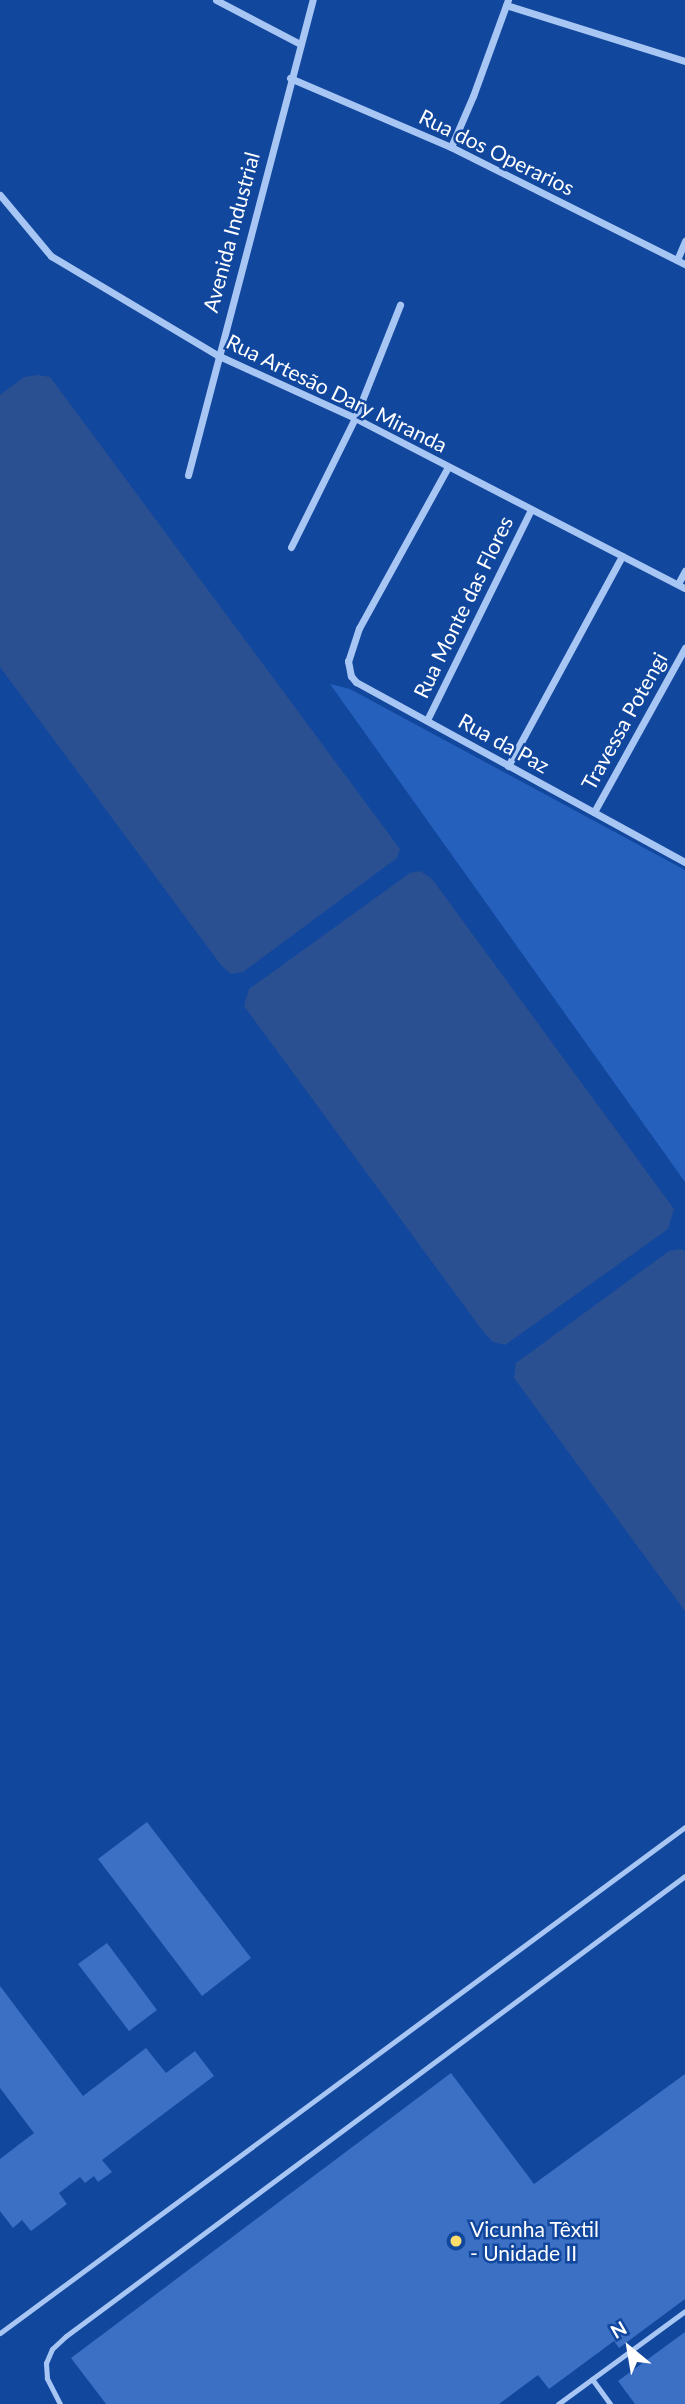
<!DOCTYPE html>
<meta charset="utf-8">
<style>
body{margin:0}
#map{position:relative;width:685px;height:2404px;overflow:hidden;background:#12479e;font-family:Lato,sans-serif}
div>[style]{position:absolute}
.green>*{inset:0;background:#2460bc}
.water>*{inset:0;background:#2a5091}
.building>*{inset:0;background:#3b70c5}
.lane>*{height:5px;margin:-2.5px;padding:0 2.5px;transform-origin:2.5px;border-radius:2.5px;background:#a8c6f4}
.street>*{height:7px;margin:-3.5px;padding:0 3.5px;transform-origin:3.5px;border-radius:3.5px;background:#a8c6f4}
.dots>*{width:19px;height:19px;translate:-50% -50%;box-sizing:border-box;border:4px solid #12479e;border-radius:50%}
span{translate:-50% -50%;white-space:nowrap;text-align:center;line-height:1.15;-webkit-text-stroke:5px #12479e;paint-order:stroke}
.street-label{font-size:21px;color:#fff}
.poi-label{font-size:21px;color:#fff}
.left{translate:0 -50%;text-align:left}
.north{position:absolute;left:594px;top:2313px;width:70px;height:70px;-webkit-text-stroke:5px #12479e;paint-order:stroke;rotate:330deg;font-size:19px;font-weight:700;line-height:28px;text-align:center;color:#fff}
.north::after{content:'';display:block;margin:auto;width:24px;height:32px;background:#fff;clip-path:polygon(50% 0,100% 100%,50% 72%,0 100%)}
</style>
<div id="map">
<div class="green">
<i style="clip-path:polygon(330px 684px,350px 689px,685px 870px,685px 1182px)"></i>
</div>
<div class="water">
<i style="clip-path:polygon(38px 375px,50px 377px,400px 849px,397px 858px,243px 972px,231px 974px,221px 965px,0 667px,0 395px,24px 377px)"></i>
<i style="clip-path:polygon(420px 871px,432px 879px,674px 1209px,668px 1229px,505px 1345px,493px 1342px,485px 1334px,244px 1006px,249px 989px,410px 873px)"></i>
<i style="clip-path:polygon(681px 1249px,685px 1251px,685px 1611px,514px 1378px,516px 1363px,669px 1251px)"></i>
</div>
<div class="building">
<i style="clip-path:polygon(147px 1822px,251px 1958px,202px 1996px,98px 1859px)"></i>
<i style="clip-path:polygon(107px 1943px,157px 2010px,129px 2031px,78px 1964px)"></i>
<i style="clip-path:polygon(0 1986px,83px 2096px,146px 2048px,166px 2073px,195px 2051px,214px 2076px,102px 2160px,112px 2172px,98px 2182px,94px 2176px,85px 2183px,80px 2177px,59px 2193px,67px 2204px,31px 2231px,22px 2220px,13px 2228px,0 2211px,0 2159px,34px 2133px,0 2088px)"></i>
<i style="clip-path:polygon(451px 2073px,534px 2184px,685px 2074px,685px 2299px,619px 2348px,614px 2341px,549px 2389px,538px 2375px,499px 2404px,106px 2404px,71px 2358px)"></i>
<i style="clip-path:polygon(685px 2332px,685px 2404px,635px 2404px,618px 2381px)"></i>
</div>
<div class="lane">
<i style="left:0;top:2333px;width:852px;rotate:-36.45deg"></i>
<i style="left:592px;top:2379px;width:31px;rotate:54deg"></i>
<i style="left:60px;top:2404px;width:29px;rotate:-117deg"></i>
<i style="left:47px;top:2378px;width:15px;rotate:-94deg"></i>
<i style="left:46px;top:2363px;width:15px;rotate:-67deg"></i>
<i style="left:52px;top:2349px;width:19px;rotate:-43deg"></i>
<i style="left:66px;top:2336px;width:771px;rotate:-36.62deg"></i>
<i style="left:558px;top:2404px;width:157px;rotate:-36.2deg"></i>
</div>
<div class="street">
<i style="left:216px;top:0;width:95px;rotate:27.6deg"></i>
<i style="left:506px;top:5px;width:188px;rotate:17.4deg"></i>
<i style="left:290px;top:78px;width:175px;rotate:23.2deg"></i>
<i style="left:451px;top:147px;width:262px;rotate:26.6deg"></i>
<i style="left:451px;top:147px;width:56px;rotate:-66.7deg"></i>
<i style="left:473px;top:96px;width:102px;rotate:-70deg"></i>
<i style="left:0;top:195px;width:80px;rotate:50.1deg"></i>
<i style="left:51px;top:256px;width:193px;rotate:30.8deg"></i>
<i style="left:217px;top:355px;width:152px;rotate:24.5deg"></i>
<i style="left:355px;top:418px;width:371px;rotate:27.3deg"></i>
<i style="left:677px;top:260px;width:21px;rotate:-67deg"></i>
<i style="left:448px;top:467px;width:184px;rotate:118.9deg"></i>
<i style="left:359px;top:628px;width:35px;rotate:108deg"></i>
<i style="left:348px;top:661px;width:15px;rotate:79deg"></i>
<i style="left:351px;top:676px;width:8px;rotate:50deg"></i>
<i style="left:356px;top:682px;width:375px;rotate:28.7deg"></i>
<i style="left:188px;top:475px;width:491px;rotate:-75.3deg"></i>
<i style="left:291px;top:547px;width:144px;rotate:-63.6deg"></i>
<i style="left:355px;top:418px;width:122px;rotate:-68.3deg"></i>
<i style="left:678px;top:584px;width:15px;rotate:-62deg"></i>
<i style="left:427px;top:720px;width:234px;rotate:-63.7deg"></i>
<i style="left:508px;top:766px;width:239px;rotate:-61.5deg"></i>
<i style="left:594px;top:812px;width:188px;rotate:-61deg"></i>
</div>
<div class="dots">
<i style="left:456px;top:2241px;background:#ffdd6b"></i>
</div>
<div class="street-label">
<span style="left:497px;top:152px;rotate:26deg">Rua dos Operarios</span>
<span style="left:231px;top:232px;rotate:-75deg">Avenida Industrial</span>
<span style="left:337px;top:393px;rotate:26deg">Rua Artesão Dary Miranda</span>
<span style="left:463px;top:607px;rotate:-64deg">Rua Monte das Flores</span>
<span style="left:624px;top:721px;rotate:-61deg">Travessa Potengi</span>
<span style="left:504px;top:743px;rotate:29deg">Rua da Paz</span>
</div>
<div class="poi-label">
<span class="left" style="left:470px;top:2241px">Vicunha Têxtil<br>- Unidade II</span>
</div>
<div class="north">N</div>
</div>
